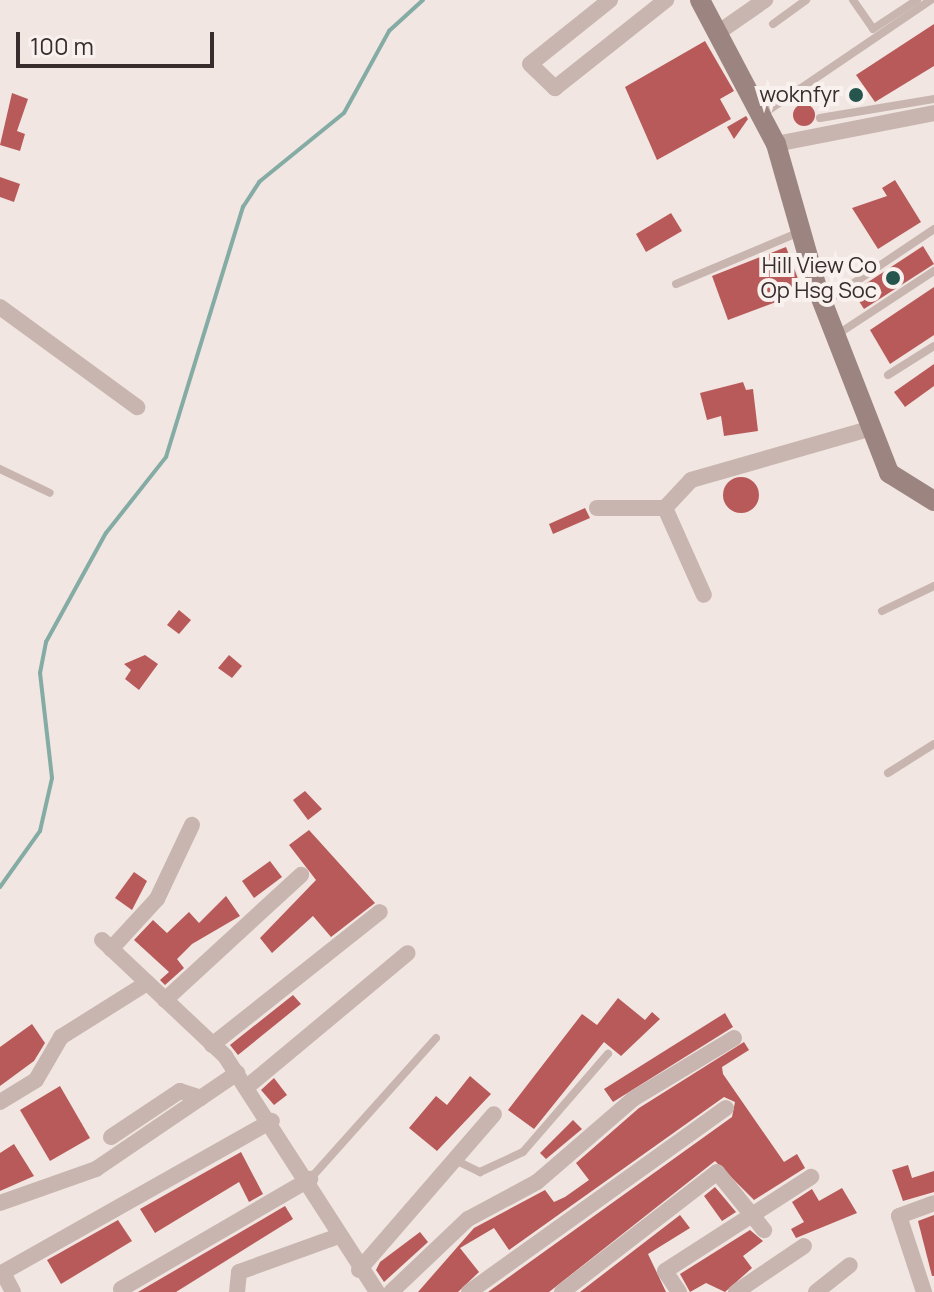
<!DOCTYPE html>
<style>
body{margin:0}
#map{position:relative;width:934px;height:1292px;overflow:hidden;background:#f1e6e2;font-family:Manrope,sans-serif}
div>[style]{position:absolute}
.stream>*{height:4px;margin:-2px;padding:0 2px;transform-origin:2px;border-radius:2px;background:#84aba4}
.building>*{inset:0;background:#b85a59}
.round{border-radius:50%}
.lane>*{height:8px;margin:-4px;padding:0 4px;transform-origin:4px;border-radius:4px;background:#c8b5af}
.street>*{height:16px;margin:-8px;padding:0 8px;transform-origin:8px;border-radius:8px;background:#c8b5af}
.secondary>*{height:20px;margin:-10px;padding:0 10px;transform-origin:10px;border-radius:10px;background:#9c8480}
.dots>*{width:22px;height:22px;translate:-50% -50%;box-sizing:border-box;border:4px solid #f9f1ee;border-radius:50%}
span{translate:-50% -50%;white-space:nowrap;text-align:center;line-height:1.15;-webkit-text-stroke:8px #f9f1ee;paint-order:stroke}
.poi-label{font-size:22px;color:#382d2c}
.right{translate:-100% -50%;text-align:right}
.scale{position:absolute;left:16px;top:32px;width:198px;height:36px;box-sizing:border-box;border:4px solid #382d2c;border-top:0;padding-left:10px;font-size:24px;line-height:28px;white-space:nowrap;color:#382d2c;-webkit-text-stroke:6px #f9f1ee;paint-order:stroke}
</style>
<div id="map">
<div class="stream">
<i style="left:0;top:887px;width:69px;rotate:-54.5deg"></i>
<i style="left:40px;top:831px;width:54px;rotate:-77.2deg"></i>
<i style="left:52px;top:778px;width:106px;rotate:-96.5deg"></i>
<i style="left:40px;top:673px;width:32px;rotate:-79deg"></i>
<i style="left:46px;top:642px;width:124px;rotate:-61.2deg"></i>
<i style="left:106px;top:533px;width:97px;rotate:-51.7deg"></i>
<i style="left:166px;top:457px;width:262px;rotate:-72.9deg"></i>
<i style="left:243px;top:207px;width:30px;rotate:-57deg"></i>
<i style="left:259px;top:182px;width:109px;rotate:-39.1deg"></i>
<i style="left:344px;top:113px;width:94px;rotate:-61.2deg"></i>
<i style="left:389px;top:31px;width:46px;rotate:-42.4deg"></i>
</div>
<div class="building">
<i style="clip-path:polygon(934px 24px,934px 66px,875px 102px,856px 75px)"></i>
<i style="clip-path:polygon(705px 41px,734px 91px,720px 99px,731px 119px,657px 160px,625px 87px)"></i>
<i style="clip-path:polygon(12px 93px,28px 99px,17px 131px,25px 134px,20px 151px,0 145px)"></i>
<i class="round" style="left:793px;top:104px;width:22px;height:22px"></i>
<i style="clip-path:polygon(746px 116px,748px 119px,734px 139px,727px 127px)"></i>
<i style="clip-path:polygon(0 177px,20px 184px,14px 202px,0 197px)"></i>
<i style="clip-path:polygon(895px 180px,921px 222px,878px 249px,852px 208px,887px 196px,882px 188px)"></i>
<i style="clip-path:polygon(671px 213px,682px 231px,646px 252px,636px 234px)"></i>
<i style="clip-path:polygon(923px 246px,934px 264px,864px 309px,853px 292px)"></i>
<i style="clip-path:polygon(786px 247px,803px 292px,728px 320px,712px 276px)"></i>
<i style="clip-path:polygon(934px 287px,934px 335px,890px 364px,870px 330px)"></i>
<i style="clip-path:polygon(934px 364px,934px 386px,905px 407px,894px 392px)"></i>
<i style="clip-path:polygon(743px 382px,746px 390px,753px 389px,758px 431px,724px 436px,721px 416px,707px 420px,700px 393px)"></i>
<i class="round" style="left:723px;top:477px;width:36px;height:36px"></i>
<i style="clip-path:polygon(585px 508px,590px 518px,553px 534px,549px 524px)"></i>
<i style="clip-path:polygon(179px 610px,191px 620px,179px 634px,167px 625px)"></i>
<i style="clip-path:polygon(145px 655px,158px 664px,139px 690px,125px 679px,131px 670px,124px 664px)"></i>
<i style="clip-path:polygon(229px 655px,242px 666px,232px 678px,218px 668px)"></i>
<i style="clip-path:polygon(305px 791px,322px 809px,308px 820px,293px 800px)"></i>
<i style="clip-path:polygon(309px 830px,375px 903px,331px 937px,313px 916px,272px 953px,260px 938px,316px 880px,289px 845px)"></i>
<i style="clip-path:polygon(270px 861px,282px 877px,254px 898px,242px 881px)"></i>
<i style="clip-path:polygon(134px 872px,147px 881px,132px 910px,115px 898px)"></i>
<i style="clip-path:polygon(226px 896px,240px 916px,192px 944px,177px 959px,184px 968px,165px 985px,160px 980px,169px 972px,134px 940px,153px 920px,167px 933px,189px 912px,199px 923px)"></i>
<i style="clip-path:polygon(293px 995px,301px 1004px,238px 1055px,230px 1045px)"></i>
<i style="clip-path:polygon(618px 998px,645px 1020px,652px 1012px,660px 1019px,621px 1056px,604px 1042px,534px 1129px,508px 1110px,582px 1014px,597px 1025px)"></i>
<i style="clip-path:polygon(725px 1013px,733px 1027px,613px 1102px,604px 1089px)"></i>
<i style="clip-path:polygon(32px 1024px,45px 1043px,34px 1061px,0 1086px,0 1047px)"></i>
<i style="clip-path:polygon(744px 1042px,749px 1050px,722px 1067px,723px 1074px,784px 1162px,797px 1154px,805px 1168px,754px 1200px,715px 1161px,549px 1292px,488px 1292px,732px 1117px,735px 1102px,724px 1097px,509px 1250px,494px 1228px,460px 1248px,479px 1272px,458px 1292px,418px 1292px,474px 1228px,545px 1190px,554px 1202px,565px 1197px,589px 1180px,576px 1163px,639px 1108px)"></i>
<i style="clip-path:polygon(470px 1076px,491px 1094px,437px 1151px,409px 1128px,436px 1096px,447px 1105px)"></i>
<i style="clip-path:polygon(274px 1078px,287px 1095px,274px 1105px,261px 1090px)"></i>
<i style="clip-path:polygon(60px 1086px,90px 1138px,50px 1161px,20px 1110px)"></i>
<i style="clip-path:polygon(573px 1120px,582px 1129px,546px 1159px,540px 1153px)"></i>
<i style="clip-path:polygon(14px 1144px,34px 1176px,0 1191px,0 1153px)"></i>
<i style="clip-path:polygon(241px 1152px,263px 1194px,249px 1202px,239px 1182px,155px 1233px,140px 1209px)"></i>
<i style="clip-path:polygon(908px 1165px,912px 1178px,934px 1171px,934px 1192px,903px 1201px,892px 1170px)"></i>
<i style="clip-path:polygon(715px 1187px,736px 1212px,722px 1221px,704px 1196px)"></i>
<i style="clip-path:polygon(842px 1188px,857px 1213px,796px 1238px,791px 1229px,804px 1222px,792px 1202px,812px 1189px,819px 1201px)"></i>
<i style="clip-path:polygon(285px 1206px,293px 1219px,176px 1292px,138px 1292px)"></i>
<i style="clip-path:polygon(680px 1215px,690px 1228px,648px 1254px,666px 1292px,580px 1292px)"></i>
<i style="clip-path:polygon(934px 1215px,934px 1276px,932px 1276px,918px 1221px)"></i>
<i style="clip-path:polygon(118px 1220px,132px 1241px,61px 1284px,47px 1260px)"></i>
<i style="clip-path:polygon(750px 1230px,763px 1241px,743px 1256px,752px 1268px,725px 1292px,706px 1283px,690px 1292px,680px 1274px)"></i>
<i style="clip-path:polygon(420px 1232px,428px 1242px,384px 1282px,376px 1270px,380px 1262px)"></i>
</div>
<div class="lane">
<i style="left:853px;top:0;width:35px;rotate:55deg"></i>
<i style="left:873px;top:29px;width:53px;rotate:-33.4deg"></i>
<i style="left:773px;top:24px;width:41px;rotate:-36deg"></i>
<i style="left:763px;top:114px;width:203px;rotate:-34.2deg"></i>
<i style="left:820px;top:118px;width:116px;rotate:-9.5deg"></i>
<i style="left:676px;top:284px;width:137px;rotate:-22.8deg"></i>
<i style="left:824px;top:303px;width:133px;rotate:-33.9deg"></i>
<i style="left:838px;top:334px;width:115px;rotate:-33.3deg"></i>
<i style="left:888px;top:375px;width:54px;rotate:-32.2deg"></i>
<i style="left:0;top:469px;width:55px;rotate:25.6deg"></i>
<i style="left:882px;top:611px;width:58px;rotate:-25.7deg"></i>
<i style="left:888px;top:773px;width:54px;rotate:-32.2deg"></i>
<i style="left:455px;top:1160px;width:28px;rotate:26deg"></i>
<i style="left:480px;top:1172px;width:47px;rotate:-24.9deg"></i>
<i style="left:523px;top:1152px;width:130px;rotate:-49.1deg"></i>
<i style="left:310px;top:1179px;width:189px;rotate:-48.2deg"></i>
</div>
<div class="street">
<i style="left:610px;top:0;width:102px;rotate:141.3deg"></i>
<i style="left:530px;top:64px;width:35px;rotate:44deg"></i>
<i style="left:555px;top:88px;width:142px;rotate:-38.4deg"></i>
<i style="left:716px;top:34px;width:60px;rotate:-34.8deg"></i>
<i style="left:776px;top:144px;width:161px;rotate:-11.1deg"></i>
<i style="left:0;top:307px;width:170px;rotate:36.1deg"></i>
<i style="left:597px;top:508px;width:68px"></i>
<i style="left:665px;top:508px;width:38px;rotate:-47deg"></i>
<i style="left:691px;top:480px;width:188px;rotate:-16deg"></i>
<i style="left:665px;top:508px;width:95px;rotate:65.9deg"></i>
<i style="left:102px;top:940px;width:169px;rotate:43.3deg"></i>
<i style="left:225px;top:1056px;width:281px;rotate:57.2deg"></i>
<i style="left:111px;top:949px;width:68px;rotate:-47.4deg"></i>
<i style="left:157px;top:899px;width:82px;rotate:-64.7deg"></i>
<i style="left:165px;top:1000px;width:185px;rotate:-42.6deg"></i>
<i style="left:212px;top:1045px;width:214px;rotate:-38.4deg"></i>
<i style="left:247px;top:1087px;width:209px;rotate:-39.8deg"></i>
<i style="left:0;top:1102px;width:42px;rotate:-31.4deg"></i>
<i style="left:36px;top:1080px;width:50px;rotate:-59.8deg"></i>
<i style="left:61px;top:1037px;width:102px;rotate:-32.1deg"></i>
<i style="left:111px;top:1137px;width:83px;rotate:-33.7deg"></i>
<i style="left:180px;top:1091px;width:22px;rotate:18deg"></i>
<i style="left:0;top:1203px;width:102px;rotate:-19.5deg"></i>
<i style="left:96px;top:1169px;width:171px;rotate:-34.2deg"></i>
<i style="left:359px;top:1270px;width:206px;rotate:-49.1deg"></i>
<i style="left:3px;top:1273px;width:21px;rotate:62deg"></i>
<i style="left:0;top:1274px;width:312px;rotate:-29.4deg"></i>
<i style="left:121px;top:1289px;width:219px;rotate:-30.2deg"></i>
<i style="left:237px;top:1292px;width:20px;rotate:-84deg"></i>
<i style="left:239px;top:1272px;width:106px;rotate:-19.8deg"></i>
<i style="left:391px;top:1292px;width:106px;rotate:-43.5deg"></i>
<i style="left:468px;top:1219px;width:78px;rotate:-28.2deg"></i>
<i style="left:537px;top:1182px;width:127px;rotate:-40.8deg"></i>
<i style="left:633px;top:1099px;width:118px;rotate:-31.1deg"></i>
<i style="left:469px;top:1292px;width:316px;rotate:-35.6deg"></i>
<i style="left:562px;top:1292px;width:196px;rotate:-37.7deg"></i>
<i style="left:717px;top:1172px;width:75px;rotate:51deg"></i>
<i style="left:679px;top:1292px;width:25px;rotate:-124deg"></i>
<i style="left:665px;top:1271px;width:174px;rotate:-32.8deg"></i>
<i style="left:736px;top:1292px;width:82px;rotate:-34.1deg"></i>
<i style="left:816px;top:1292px;width:43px;rotate:-38.5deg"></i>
<i style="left:924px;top:1292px;width:80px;rotate:-108.2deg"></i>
<i style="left:899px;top:1216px;width:37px;rotate:-20deg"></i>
</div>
<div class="secondary">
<i style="left:700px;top:0;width:163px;rotate:62.2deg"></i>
<i style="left:776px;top:144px;width:150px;rotate:74.1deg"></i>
<i style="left:817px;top:288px;width:199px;rotate:68.7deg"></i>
<i style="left:889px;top:473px;width:53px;rotate:31.9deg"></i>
</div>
<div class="dots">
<i style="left:856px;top:95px;background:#26554d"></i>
<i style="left:893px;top:278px;background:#26554d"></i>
</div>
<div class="poi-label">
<span class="right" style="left:840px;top:95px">woknfyr</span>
<span class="right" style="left:877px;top:278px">Hill View Co<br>Op Hsg Soc</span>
</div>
<div class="scale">100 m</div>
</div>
